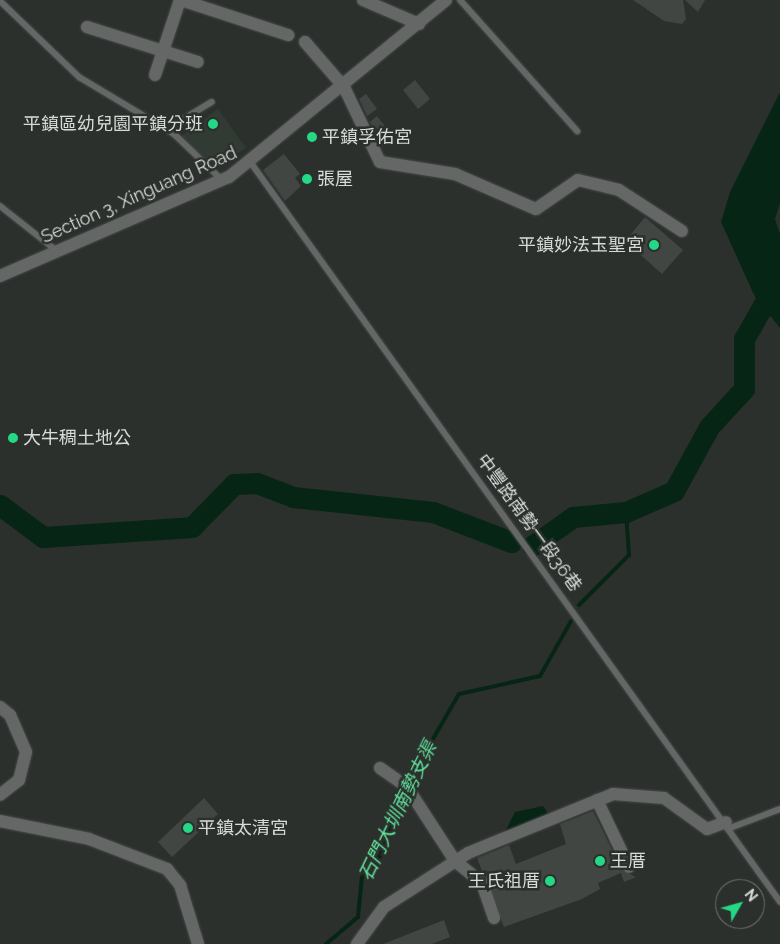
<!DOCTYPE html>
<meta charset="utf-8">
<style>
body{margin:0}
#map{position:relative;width:780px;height:944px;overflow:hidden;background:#2b302d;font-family:Raleway,"Noto Sans TC",sans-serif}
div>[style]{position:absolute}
.built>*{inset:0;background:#313b34}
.water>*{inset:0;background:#062515}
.stream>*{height:4px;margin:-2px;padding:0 2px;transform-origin:2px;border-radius:2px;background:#062515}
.river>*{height:21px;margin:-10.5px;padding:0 10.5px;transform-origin:10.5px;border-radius:10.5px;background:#062515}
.building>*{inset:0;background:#414643}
.roads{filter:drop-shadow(0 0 1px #474b49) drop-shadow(0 0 1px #474b49)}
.service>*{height:6px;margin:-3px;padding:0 3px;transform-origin:3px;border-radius:3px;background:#646765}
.minor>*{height:12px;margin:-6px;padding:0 6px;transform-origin:6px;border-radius:6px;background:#646765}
.dots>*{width:14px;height:14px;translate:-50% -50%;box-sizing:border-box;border:2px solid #2b302d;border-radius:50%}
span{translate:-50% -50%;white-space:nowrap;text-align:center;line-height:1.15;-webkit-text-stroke:5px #2b302d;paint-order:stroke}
.poi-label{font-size:18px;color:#d8dbd9}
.right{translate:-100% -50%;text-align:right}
.left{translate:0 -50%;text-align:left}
.street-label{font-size:18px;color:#d8dbd9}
.water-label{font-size:19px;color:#61e19b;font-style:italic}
.north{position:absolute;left:715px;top:879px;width:50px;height:50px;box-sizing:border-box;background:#2b302d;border:1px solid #707472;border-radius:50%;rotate:52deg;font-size:14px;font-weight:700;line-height:20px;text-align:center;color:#d8dbd9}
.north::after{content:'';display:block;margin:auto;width:18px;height:22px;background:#24d886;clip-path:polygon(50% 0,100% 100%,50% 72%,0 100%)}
</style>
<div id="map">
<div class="built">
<i style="clip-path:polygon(218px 109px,246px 148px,216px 166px,179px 138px)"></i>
</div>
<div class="water">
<i style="clip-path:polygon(780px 92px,780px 203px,775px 219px,780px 234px,780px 328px,755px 297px,721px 222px,730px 192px)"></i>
<i style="clip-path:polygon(543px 806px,549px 815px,505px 832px,515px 812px)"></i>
</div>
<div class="stream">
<i style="left:579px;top:605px;width:71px;rotate:-45deg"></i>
<i style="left:629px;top:555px;width:43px;rotate:-94deg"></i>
<i style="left:326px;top:944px;width:42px;rotate:-40.2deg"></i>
<i style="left:358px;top:917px;width:41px;rotate:-84.4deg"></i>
<i style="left:362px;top:876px;width:27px;rotate:-48deg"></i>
<i style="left:380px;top:856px;width:93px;rotate:-67.9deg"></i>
<i style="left:415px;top:770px;width:88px;rotate:-59.9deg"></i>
<i style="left:459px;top:694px;width:83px;rotate:-12.5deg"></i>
<i style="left:540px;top:676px;width:63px;rotate:-60.6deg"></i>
</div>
<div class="river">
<i style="left:0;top:505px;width:54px;rotate:36.7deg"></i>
<i style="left:43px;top:537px;width:149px;rotate:-3.8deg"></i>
<i style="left:192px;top:527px;width:60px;rotate:-45.7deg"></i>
<i style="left:234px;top:484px;width:23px;rotate:-2deg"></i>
<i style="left:257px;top:483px;width:39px;rotate:21deg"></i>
<i style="left:293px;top:497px;width:141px;rotate:6.1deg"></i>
<i style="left:433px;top:512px;width:84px;rotate:21deg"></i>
<i style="left:532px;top:546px;width:50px;rotate:-35.3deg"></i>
<i style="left:573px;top:517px;width:53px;rotate:-5.4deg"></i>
<i style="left:626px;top:512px;width:52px;rotate:-23.6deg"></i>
<i style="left:674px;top:491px;width:73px;rotate:-61.3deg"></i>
<i style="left:709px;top:427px;width:52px;rotate:-47.4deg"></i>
<i style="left:744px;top:389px;width:50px;rotate:-90deg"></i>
<i style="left:744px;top:339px;width:48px;rotate:-60.3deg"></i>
<i style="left:768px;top:297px;width:16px;rotate:-43deg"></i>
</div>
<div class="building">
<i style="clip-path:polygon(633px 0,683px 0,686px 19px,682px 24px,664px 21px)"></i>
<i style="clip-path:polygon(685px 0,705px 0,698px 12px)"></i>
<i style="clip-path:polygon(415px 80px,430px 99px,418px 109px,403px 90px)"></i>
<i style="clip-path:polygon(366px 94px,377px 109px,367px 116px,359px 99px)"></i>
<i style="clip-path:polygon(377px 116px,394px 138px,382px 147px,370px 122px)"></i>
<i style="clip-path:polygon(284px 154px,300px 174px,295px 178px,301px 186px,285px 201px,263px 170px)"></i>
<i style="clip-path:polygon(645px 217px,683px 250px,662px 274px,625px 241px)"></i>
<i style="clip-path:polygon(204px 798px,218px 814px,172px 857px,158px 842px)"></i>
<i style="clip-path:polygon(593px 811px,622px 870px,636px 877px,624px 882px,621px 873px,598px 883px,600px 889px,582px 899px,504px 927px,477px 858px,509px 845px,516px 864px,566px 844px,560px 824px)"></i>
<i style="clip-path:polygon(444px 920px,450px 937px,432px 944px,383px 944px)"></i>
</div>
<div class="roads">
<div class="service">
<i style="left:460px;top:0;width:176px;rotate:48.2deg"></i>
<i style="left:0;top:1px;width:110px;rotate:43.9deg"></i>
<i style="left:79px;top:77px;width:111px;rotate:31deg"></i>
<i style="left:174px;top:134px;width:66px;rotate:43.8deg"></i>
<i style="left:174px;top:134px;width:14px;rotate:-65deg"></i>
<i style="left:180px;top:121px;width:37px;rotate:-31deg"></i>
<i style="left:251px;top:163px;width:909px;rotate:54.4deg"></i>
<i style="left:0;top:206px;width:73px;rotate:38.3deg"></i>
<i style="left:730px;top:828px;width:53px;rotate:-20.8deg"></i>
</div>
<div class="minor">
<i style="left:181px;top:0;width:113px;rotate:18.1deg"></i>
<i style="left:363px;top:0;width:61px;rotate:23.2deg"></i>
<i style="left:87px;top:27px;width:116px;rotate:17.5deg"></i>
<i style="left:305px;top:42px;width:60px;rotate:49.1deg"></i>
<i style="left:344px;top:87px;width:83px;rotate:64.4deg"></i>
<i style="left:380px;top:162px;width:76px;rotate:9.1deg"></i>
<i style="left:455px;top:174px;width:88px;rotate:23.4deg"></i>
<i style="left:536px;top:209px;width:51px;rotate:-34.6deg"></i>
<i style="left:578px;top:180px;width:42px;rotate:13.7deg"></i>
<i style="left:619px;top:190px;width:75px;rotate:33.1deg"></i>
<i style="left:155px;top:75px;width:79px;rotate:-71.6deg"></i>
<i style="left:0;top:276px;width:249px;rotate:-23.4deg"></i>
<i style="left:229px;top:177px;width:280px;rotate:-39.2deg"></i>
<i style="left:0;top:707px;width:13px;rotate:39deg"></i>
<i style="left:10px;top:715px;width:40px;rotate:66.6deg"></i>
<i style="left:26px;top:752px;width:29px;rotate:104deg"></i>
<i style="left:19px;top:780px;width:24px;rotate:142deg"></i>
<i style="left:380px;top:768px;width:33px;rotate:35deg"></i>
<i style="left:407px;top:787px;width:88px;rotate:57deg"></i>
<i style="left:455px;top:861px;width:35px;rotate:39deg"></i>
<i style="left:482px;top:883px;width:37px;rotate:71deg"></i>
<i style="left:597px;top:800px;width:74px;rotate:64.5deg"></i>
<i style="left:0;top:821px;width:91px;rotate:11.4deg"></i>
<i style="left:89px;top:839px;width:84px;rotate:21deg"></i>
<i style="left:167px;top:869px;width:21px;rotate:51deg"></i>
<i style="left:180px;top:885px;width:62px;rotate:73deg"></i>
<i style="left:357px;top:944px;width:46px;rotate:-53.9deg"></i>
<i style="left:384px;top:907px;width:100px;rotate:-32.7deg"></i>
<i style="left:468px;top:853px;width:157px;rotate:-22.1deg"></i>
<i style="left:613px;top:794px;width:51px;rotate:4.5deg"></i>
<i style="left:664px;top:798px;width:53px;rotate:35.8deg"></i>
<i style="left:707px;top:829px;width:20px;rotate:-20deg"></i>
</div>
</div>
<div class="dots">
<i style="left:213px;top:124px;background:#24d886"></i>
<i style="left:312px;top:137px;background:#24d886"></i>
<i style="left:307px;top:179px;background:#24d886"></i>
<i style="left:654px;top:245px;background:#24d886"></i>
<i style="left:13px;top:438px;background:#24d886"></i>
<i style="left:188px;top:828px;background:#24d886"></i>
<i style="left:600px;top:861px;background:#24d886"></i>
<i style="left:550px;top:881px;background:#24d886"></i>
</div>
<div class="poi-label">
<span class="right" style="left:203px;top:124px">平鎮區幼兒園平鎮分班</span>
<span class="left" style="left:322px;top:137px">平鎮孚佑宮</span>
<span class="left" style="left:317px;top:179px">張屋</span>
<span class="right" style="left:644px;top:245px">平鎮妙法玉聖宮</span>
<span class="left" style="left:23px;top:438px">大牛稠土地公</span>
<span class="left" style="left:198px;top:828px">平鎮太清宮</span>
<span class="left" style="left:610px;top:861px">王厝</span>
<span class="right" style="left:540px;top:881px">王氏祖厝</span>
</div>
<div class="street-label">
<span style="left:139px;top:195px;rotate:-24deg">Section 3, Xinguang Road</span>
<span style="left:529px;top:523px;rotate:54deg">中豐路南勢一段36巷</span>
</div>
<div class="water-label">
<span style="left:398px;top:811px;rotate:-64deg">石門大圳南勢支渠</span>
</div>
<div class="north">N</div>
</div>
